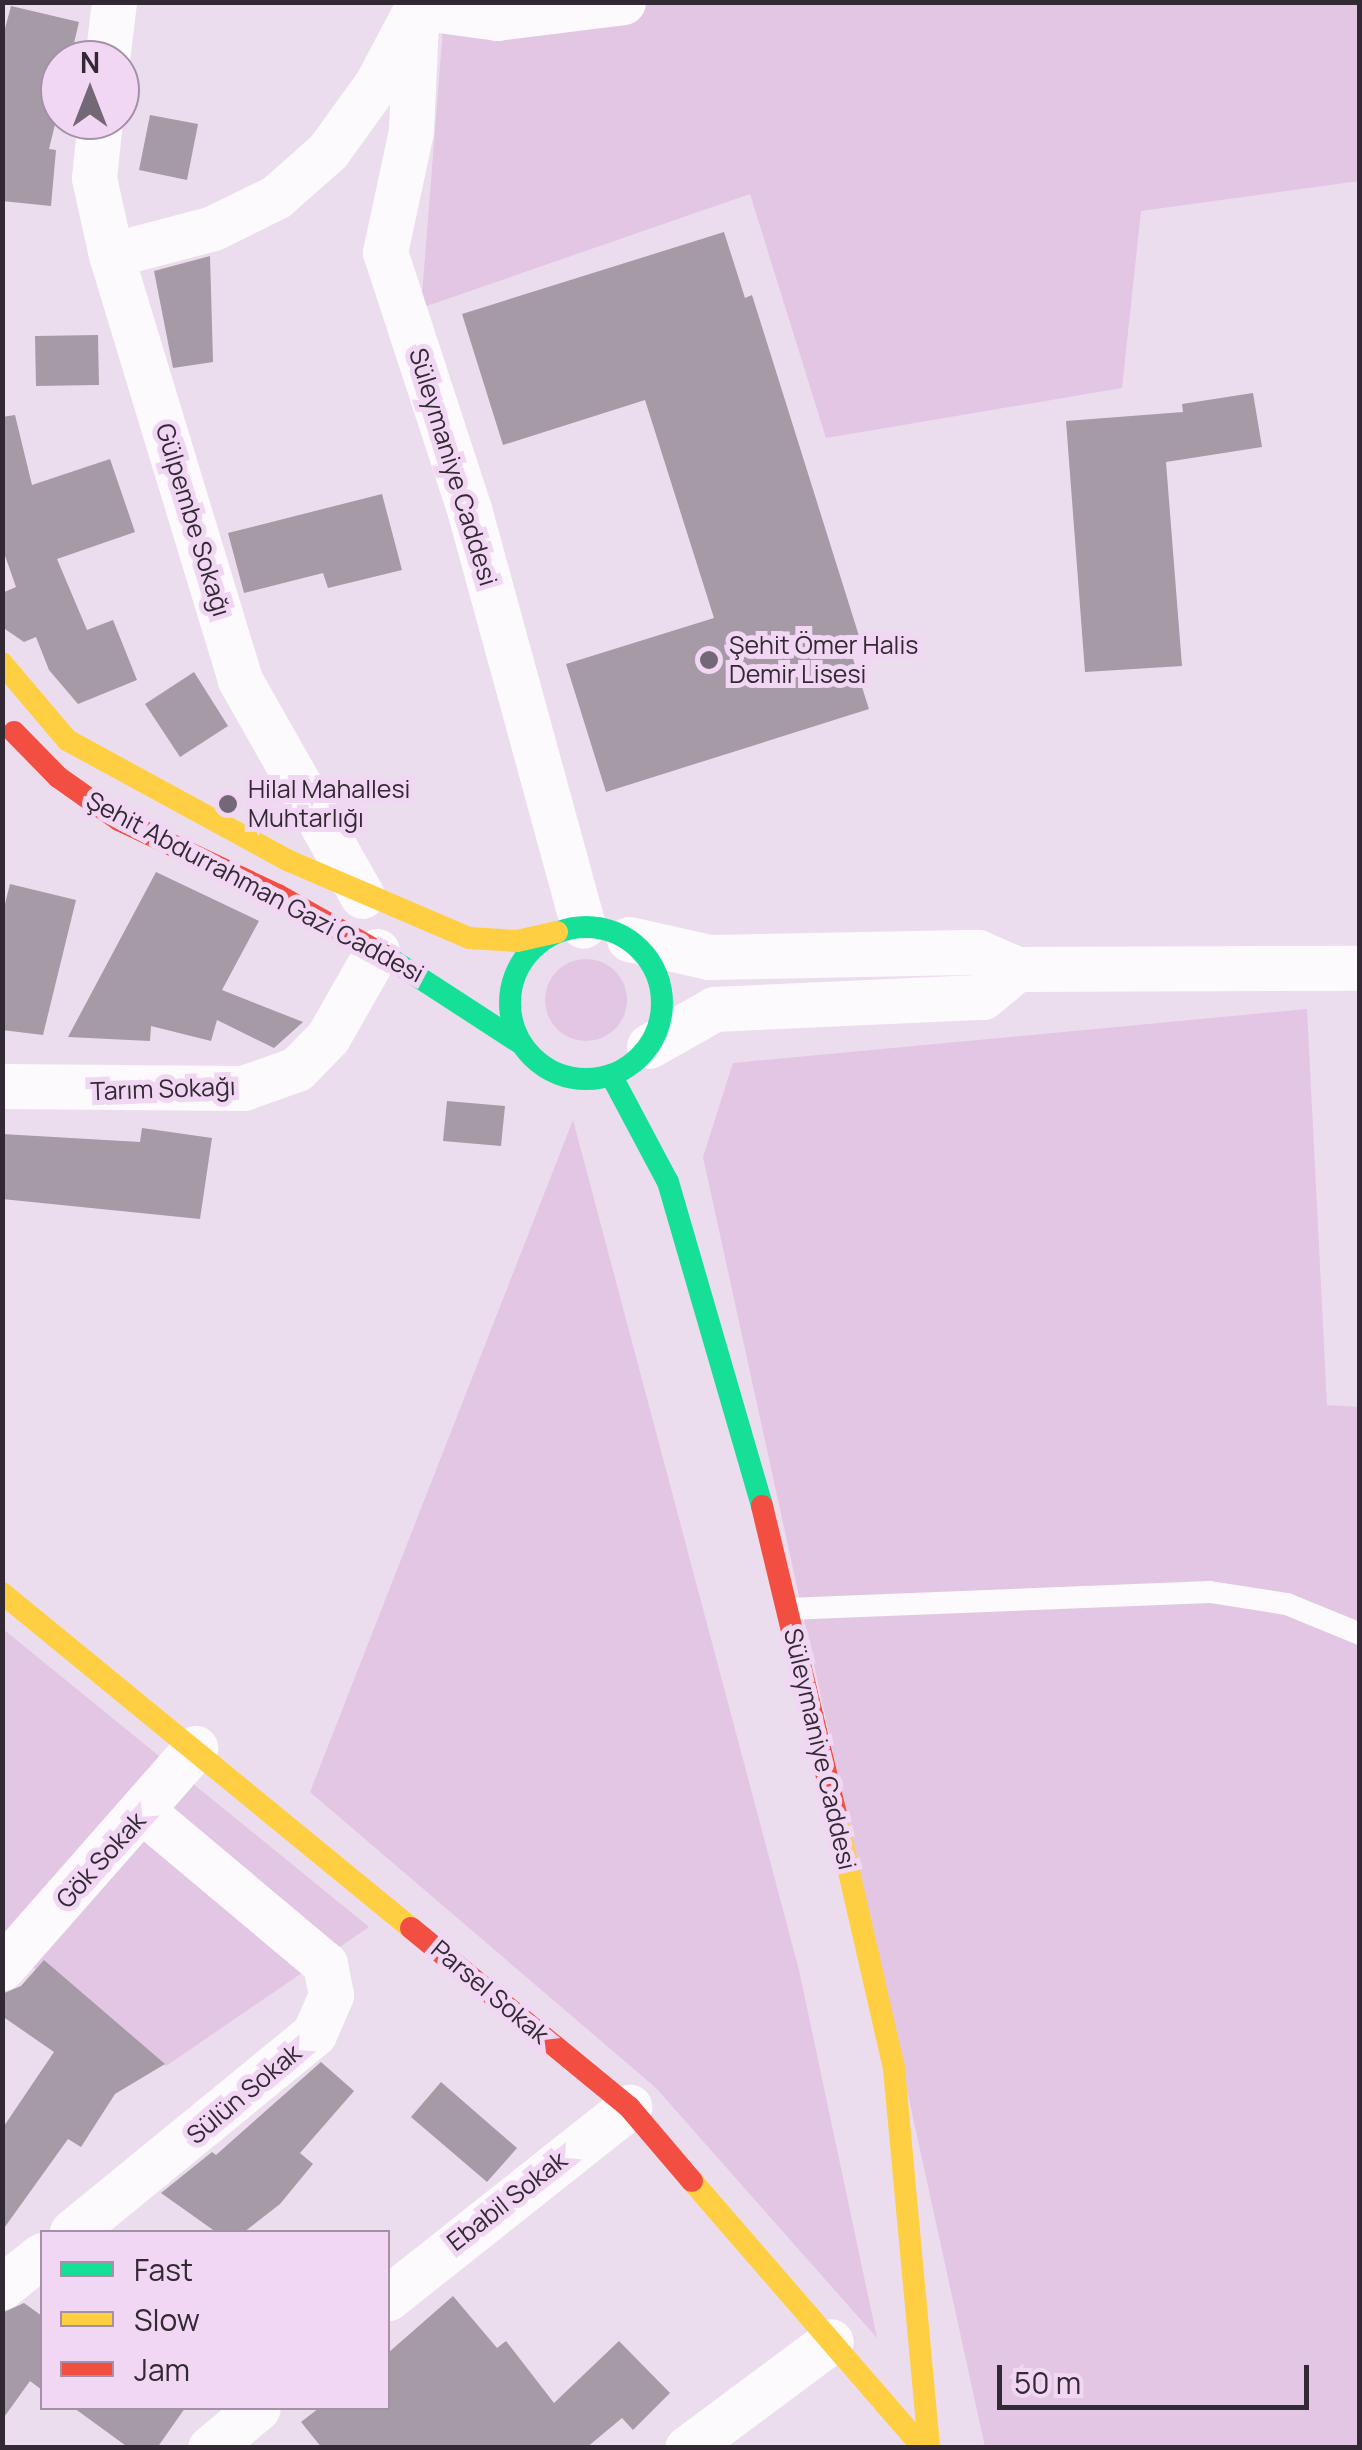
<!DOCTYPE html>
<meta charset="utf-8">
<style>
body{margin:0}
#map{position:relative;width:1362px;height:2450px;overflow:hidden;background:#ebdded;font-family:Manrope,sans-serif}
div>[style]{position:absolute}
.green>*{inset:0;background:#e2c6e4}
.round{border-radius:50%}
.building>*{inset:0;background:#a59aa6}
.lane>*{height:22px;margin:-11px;padding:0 11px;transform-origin:11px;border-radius:11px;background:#fcfafc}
.street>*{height:45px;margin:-22.5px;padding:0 22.5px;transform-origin:22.5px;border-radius:22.5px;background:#fcfafc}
.fast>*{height:22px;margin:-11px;padding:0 11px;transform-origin:11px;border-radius:11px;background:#16e098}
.fast>.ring{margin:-11px;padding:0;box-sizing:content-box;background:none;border:22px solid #16e098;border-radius:50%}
.slow>*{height:22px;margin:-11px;padding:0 11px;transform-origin:11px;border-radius:11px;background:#ffcf43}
.jam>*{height:22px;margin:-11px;padding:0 11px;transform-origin:11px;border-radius:11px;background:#f24e42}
.dots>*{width:28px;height:28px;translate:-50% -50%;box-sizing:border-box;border:5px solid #f1d7f3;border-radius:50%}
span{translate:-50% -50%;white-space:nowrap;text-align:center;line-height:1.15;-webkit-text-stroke:10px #f1d7f3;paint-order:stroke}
.street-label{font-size:25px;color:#332934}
.poi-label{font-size:25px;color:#332934}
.left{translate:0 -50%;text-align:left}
.frame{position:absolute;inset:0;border:5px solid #332934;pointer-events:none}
.legend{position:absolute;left:40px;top:2230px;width:350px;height:180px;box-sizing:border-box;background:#f1d7f3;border:2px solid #a591a7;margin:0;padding:12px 18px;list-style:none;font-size:30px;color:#332934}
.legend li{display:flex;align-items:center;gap:20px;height:50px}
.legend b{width:50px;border:2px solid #a591a7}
.north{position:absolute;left:40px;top:40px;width:100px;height:100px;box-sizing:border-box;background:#f1d7f3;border:2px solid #a591a7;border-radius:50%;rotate:0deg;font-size:28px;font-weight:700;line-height:40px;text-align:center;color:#332934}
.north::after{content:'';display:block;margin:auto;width:35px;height:45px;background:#736875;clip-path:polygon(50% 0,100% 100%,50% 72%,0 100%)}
.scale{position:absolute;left:997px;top:2365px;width:312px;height:45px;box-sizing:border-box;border:5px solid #332934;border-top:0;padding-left:12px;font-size:30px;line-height:35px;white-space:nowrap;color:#332934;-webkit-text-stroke:8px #f1d7f3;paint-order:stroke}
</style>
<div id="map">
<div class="green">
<i style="clip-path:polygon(445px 3px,1359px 3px,1359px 181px,1141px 211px,1122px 388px,826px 438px,750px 194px,421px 308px)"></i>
<i class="round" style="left:545px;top:959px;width:82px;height:82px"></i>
<i style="clip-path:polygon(1307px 1009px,1327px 1405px,1360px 1407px,1359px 2447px,985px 2447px,703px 1157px,733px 1063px)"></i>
<i style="clip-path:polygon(573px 1120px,799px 1970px,877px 2338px,656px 2088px,310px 1792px)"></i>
<i style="clip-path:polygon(3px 1629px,369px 1927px,166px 2066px,3px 1945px)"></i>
</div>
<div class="building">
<i style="clip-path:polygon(11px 6px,79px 22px,70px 60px,60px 60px,60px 104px,49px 149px,56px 150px,51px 206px,2px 201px,2px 40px)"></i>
<i style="clip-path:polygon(150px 115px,198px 124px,187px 180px,139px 170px)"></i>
<i style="clip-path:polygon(724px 232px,745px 298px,752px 295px,859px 636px,847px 640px,869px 709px,606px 792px,566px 664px,714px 618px,645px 400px,503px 445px,462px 314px)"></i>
<i style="clip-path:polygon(210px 256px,213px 362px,173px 368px,154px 271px)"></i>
<i style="clip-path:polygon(98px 335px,99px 385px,36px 386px,35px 336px)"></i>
<i style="clip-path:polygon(1253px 393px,1262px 447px,1166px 462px,1182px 666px,1085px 672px,1066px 421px,1183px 412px,1182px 404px)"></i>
<i style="clip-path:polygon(15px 415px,32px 485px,110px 459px,135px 532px,57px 559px,87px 630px,113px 620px,137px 680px,78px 704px,49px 670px,36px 637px,24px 642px,2px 627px,2px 593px,16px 587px,2px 547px,2px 417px)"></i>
<i style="clip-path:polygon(382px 494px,402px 570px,328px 588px,323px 573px,244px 593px,228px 533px)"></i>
<i style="clip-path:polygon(194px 672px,228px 726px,180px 757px,145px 704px)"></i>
<i style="clip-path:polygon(156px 872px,259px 921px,222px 990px,303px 1022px,274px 1048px,217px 1020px,211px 1041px,151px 1026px,150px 1041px,68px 1037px)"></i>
<i style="clip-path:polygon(10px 884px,76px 900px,43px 1035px,2px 1030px,2px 916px)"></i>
<i style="clip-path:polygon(447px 1101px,505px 1106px,501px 1146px,443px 1141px)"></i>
<i style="clip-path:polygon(142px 1128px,212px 1138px,200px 1219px,2px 1199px,2px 1134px,140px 1142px)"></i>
<i style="clip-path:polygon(44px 1960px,165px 2064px,115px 2094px,81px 2147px,68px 2139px,2px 2231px,2px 2129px,54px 2052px,2px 2016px,2px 1994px,21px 1986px)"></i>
<i style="clip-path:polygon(321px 2062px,354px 2091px,300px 2153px,313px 2164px,280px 2204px,244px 2232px,216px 2232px,161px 2193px,212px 2152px,216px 2155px)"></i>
<i style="clip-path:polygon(441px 2082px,517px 2148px,487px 2182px,411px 2117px)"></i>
<i style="clip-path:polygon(453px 2296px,497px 2348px,506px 2341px,554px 2403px,619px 2341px,670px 2393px,633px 2430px,622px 2418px,586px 2448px,322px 2448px,301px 2422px,319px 2408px,388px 2408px,388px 2353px)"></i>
<i style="clip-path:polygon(24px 2303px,42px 2316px,42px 2390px,30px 2381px,2px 2420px,2px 2313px)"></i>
<i style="clip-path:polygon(74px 2408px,185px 2408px,157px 2448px,129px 2448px)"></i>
</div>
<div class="lane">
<i style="left:787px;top:1609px;width:423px;rotate:-2.3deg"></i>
<i style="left:1210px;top:1592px;width:78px;rotate:8.9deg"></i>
<i style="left:1287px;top:1604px;width:79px;rotate:22.3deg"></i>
</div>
<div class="street">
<i style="left:417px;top:2px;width:129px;rotate:92.7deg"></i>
<i style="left:411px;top:131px;width:124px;rotate:102.1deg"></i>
<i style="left:385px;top:252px;width:270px;rotate:71.9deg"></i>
<i style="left:469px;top:509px;width:432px;rotate:74.7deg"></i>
<i style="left:107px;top:60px;width:58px;rotate:-83.1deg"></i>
<i style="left:100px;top:120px;width:58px;rotate:95.9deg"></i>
<i style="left:94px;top:178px;width:79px;rotate:77.6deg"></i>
<i style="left:111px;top:255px;width:444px;rotate:73.1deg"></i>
<i style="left:240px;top:680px;width:248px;rotate:60.5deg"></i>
<i style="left:111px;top:255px;width:106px;rotate:-14.8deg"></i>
<i style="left:213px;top:228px;width:70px;rotate:-26.2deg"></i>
<i style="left:276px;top:197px;width:69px;rotate:-41.5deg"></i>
<i style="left:328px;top:151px;width:84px;rotate:-54.2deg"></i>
<i style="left:377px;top:83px;width:86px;rotate:-62.2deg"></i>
<i style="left:417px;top:7px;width:81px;rotate:7.8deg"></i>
<i style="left:497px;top:18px;width:127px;rotate:-7.2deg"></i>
<i style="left:629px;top:939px;width:82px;rotate:12.7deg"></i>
<i style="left:709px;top:957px;width:269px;rotate:-1.1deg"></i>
<i style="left:978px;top:952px;width:43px;rotate:23.6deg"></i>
<i style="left:1017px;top:969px;width:343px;rotate:-0.2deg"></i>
<i style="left:649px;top:1046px;width:75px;rotate:-29.6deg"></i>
<i style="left:714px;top:1009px;width:269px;rotate:-2.6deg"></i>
<i style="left:983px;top:997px;width:44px;rotate:-39.5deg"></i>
<i style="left:2px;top:1086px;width:241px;rotate:0.5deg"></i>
<i style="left:243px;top:1088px;width:57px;rotate:-19.4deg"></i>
<i style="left:297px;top:1069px;width:45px;rotate:-45.9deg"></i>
<i style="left:328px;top:1037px;width:99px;rotate:-60.3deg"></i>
<i style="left:2px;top:1968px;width:293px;rotate:-48.7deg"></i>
<i style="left:72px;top:2232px;width:313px;rotate:-39.3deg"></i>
<i style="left:314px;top:2034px;width:43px;rotate:-66.4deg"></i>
<i style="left:331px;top:1995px;width:32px;rotate:-101deg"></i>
<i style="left:325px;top:1964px;width:235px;rotate:-140deg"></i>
<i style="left:2px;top:2287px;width:51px;rotate:-38.7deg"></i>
<i style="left:388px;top:2298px;width:308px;rotate:-38.4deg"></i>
<i style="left:210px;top:2448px;width:62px;rotate:-39.8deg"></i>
<i style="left:687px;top:2448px;width:179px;rotate:-36.6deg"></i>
</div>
<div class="fast">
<i class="ring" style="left:510px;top:927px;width:130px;height:130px"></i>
<i style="left:386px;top:956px;width:160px;rotate:33deg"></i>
<i style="left:611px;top:1075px;width:121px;rotate:62deg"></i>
<i style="left:668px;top:1182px;width:337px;rotate:73.8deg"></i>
</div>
<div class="slow">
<i style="left:2px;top:663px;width:101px;rotate:49.8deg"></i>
<i style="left:67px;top:740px;width:251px;rotate:28.6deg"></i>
<i style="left:287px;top:860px;width:198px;rotate:23.2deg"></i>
<i style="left:469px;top:938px;width:48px;rotate:3.6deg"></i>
<i style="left:517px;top:941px;width:41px;rotate:-12.7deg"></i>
<i style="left:2px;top:1593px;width:529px;rotate:39.32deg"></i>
<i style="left:836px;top:1815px;width:261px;rotate:77.1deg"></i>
<i style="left:894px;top:2069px;width:381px;rotate:84.7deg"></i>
<i style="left:692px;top:2181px;width:353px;rotate:49.1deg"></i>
</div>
<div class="jam">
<i style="left:14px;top:732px;width:63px;rotate:45.6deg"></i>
<i style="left:58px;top:777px;width:75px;rotate:35.2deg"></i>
<i style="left:119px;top:820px;width:176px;rotate:25.3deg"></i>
<i style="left:278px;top:895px;width:124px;rotate:29.5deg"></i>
<i style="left:762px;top:1506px;width:318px;rotate:76.5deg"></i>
<i style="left:411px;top:1928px;width:282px;rotate:39.4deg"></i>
<i style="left:629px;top:2107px;width:97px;rotate:49.6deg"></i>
</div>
<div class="dots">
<i style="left:709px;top:660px;background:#736875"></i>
<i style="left:228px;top:804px;background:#736875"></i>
</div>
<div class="street-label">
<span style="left:453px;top:467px;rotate:73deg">Süleymaniye Caddesi</span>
<span style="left:193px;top:520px;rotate:73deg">Gülpembe Sokağı</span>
<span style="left:255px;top:887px;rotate:28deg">Şehit Abdurrahman Gazi Caddesi</span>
<span style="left:163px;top:1089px;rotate:-2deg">Tarım Sokağı</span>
<span style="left:820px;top:1749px;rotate:77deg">Süleymaniye Caddesi</span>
<span style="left:101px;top:1860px;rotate:-48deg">Gök Sokak</span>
<span style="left:490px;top:1992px;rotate:40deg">Parsel Sokak</span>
<span style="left:244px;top:2094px;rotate:-40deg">Sülün Sokak</span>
<span style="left:507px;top:2201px;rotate:-38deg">Ebabil Sokak</span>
</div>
<div class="poi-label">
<span class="left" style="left:729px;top:660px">Şehit Ömer Halis<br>Demir Lisesi</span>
<span class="left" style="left:248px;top:804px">Hilal Mahallesi<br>Muhtarlığı</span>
</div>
<div class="frame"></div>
<ul class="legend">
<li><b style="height:12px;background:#16e098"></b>Fast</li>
<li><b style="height:12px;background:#ffcf43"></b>Slow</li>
<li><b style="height:12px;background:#f24e42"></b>Jam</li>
</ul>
<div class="north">N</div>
<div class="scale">50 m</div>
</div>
